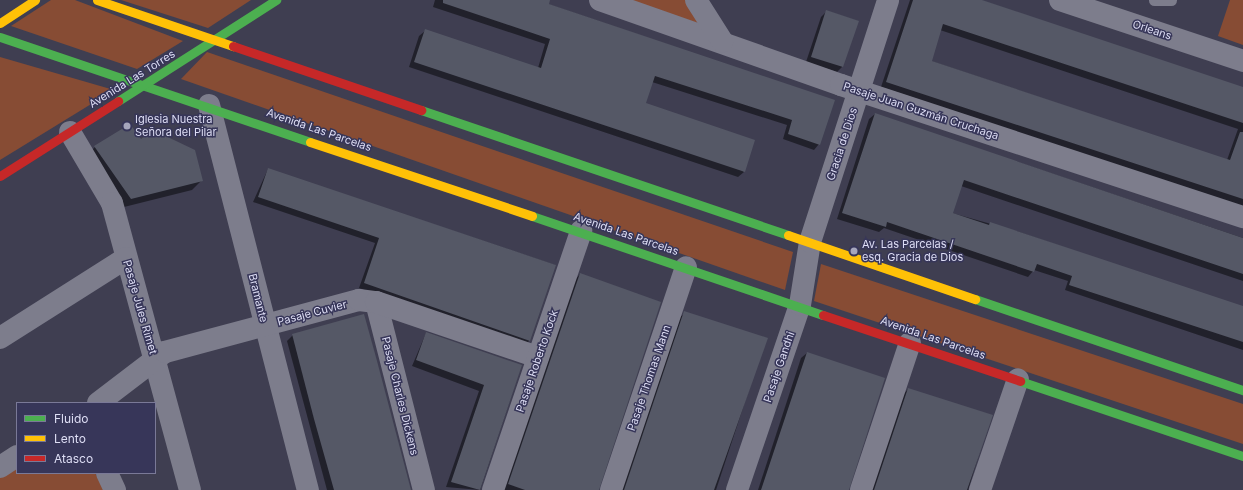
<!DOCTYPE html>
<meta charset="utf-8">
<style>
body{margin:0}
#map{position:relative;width:1243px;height:490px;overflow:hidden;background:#3f3e51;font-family:Inter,sans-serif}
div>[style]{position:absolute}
.green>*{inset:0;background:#874c34}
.shadow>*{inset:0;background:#0007}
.building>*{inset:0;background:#555866}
.lane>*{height:11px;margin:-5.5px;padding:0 5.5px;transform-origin:5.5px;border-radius:5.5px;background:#7d7d8c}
.street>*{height:22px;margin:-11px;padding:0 11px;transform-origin:11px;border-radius:11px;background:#7d7d8c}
.fast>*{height:9px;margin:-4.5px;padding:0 4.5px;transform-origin:4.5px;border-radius:4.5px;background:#4caf50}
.slow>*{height:9px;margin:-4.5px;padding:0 4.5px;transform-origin:4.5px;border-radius:4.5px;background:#ffc107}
.jam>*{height:9px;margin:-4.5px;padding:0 4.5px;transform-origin:4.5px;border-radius:4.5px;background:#c62828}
.dots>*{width:11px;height:11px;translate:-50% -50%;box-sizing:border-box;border:2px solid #373659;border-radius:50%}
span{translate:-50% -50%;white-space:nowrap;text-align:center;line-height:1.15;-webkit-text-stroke:3px #373659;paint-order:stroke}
.street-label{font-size:11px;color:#dedef5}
.poi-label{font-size:11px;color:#dedef5}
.left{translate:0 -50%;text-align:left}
.legend{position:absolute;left:16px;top:402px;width:140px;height:72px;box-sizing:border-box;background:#373659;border:1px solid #7a7997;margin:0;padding:5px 7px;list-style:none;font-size:12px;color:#dedef5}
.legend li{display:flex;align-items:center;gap:8px;height:20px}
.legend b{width:20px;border:1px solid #7a7997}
</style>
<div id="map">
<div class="green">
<i style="clip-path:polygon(51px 0,75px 0,183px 41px,137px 69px,11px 26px)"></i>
<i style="clip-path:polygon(121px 0,251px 0,208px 28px)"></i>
<i style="clip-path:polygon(628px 0,687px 0,703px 25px)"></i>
<i style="clip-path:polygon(1230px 0,1243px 0,1243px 45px,1218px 36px)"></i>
<i style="clip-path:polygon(207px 52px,793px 252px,785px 290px,181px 79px)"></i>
<i style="clip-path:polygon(0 57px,114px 90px,0 160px)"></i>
<i style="clip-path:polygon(821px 264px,1243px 404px,1243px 444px,814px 301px)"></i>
<i style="clip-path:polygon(17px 462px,17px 473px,95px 473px,105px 490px,0 490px,0 473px)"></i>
</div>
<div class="shadow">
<i style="clip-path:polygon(435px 0,536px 0,834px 101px,819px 144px,814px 150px,783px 139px,787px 125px,652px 82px,645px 104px,744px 172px,738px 177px,409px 67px,419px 36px,425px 31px,538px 68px,545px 44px,433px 7px)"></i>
<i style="clip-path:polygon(evenodd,910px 0,980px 0,1243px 88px,1243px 207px,881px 87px,910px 0,940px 30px,1238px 129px,1227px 160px,931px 61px,940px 30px)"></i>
<i style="clip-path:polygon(827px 11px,857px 21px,842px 67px,837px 72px,806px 62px,821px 17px)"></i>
<i style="clip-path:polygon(875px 114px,1243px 238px,1243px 281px,961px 186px,952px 213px,1016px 231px,1243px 308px,1243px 350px,1065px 290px,1068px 281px,1034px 270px,1028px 277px,884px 228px,879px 232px,837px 219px,869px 119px)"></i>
<i style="clip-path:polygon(141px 140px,202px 180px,192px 190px,120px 208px,85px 157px,95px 147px)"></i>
<i style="clip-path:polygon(268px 169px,555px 265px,529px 341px,524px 346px,359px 288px,375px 243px,253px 202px)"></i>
<i style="clip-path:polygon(580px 274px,598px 490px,502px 490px,575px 280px)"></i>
<i style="clip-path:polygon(685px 313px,766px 338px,716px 490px,621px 490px,679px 318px)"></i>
<i style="clip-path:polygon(426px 333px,521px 366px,480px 490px,446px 487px,479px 391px,412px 366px)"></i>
<i style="clip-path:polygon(293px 335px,410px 490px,327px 490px,287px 341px)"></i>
<i style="clip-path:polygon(807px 353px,848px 490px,758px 490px,801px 358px)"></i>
<i style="clip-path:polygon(908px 389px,991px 415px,968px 490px,871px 490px,903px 395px)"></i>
</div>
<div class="building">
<i style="clip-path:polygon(443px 0,550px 0,549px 4px,835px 100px,820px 145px,788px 134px,792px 120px,655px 76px,646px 103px,755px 140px,745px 172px,414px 62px,425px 29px,541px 68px,550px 39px,443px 3px)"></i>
<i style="clip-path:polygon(913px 0,982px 0,1243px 87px,1243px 123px,943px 24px,932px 61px,1230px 160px,1240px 132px,1243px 132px,1243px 199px,886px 82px)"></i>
<i style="clip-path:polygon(826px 10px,859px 21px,843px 67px,811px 57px)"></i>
<i style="clip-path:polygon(875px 113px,1243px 238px,1243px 274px,964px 180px,953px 213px,989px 225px,990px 222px,1243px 306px,1243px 342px,1069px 285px,1072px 276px,1037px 264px,1034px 272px,887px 222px,886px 227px,842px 213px)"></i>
<i style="clip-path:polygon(130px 124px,141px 139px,153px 130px,195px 150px,203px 181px,131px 199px,94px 146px)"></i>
<i style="clip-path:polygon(268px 168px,556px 265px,530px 341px,364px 283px,379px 238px,258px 197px)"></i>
<i style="clip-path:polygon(580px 273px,661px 302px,599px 490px,525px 490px,508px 484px)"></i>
<i style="clip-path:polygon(684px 311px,768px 338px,714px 490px,624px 490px)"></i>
<i style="clip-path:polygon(364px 314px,377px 361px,411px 490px,334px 490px,314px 419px,292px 334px)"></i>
<i style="clip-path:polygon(426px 332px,522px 365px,480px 490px,451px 482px,484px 385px,416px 360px)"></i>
<i style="clip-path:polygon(807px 352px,885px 378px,849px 490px,761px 490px)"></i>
<i style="clip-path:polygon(908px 388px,993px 415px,967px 490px,874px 490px)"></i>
</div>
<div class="lane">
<i style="left:1154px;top:0;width:17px"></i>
</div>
<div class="street">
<i style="left:600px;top:0;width:256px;rotate:19.4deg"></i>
<i style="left:841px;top:85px;width:423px;rotate:18.2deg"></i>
<i style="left:696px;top:0;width:49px;rotate:57.6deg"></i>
<i style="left:1060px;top:0;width:193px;rotate:18.4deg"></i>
<i style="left:209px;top:105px;width:398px;rotate:75.6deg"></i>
<i style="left:70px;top:132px;width:82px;rotate:59.4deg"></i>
<i style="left:112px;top:203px;width:297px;rotate:74.8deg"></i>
<i style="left:376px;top:302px;width:194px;rotate:75.7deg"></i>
<i style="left:0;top:338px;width:149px;rotate:-32.4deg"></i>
<i style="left:98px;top:403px;width:84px;rotate:-37.3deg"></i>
<i style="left:165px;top:352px;width:201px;rotate:-15deg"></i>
<i style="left:359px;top:300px;width:17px;rotate:7deg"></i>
<i style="left:376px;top:302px;width:171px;rotate:18.8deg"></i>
<i style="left:0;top:467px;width:20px;rotate:-33deg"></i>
<i style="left:107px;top:473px;width:19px;rotate:65deg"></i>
<i style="left:493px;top:490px;width:274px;rotate:-71.2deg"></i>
<i style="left:611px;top:490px;width:235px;rotate:-71.4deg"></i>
<i style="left:737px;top:490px;width:195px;rotate:-71.2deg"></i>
<i style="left:800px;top:305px;width:64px;rotate:-81deg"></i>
<i style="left:810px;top:242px;width:254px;rotate:-72.1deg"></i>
<i style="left:861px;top:490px;width:155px;rotate:-71.6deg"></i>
<i style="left:980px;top:490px;width:117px;rotate:-71.1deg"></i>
</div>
<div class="fast">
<i style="left:0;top:37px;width:327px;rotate:18.7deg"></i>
<i style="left:118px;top:101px;width:188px;rotate:-32.6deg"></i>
<i style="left:421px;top:110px;width:388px;rotate:18.8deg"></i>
<i style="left:532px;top:216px;width:307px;rotate:18.8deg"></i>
<i style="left:975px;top:299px;width:283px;rotate:18.8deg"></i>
<i style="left:1020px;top:381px;width:235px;rotate:18.6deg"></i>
</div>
<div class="slow">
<i style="left:97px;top:0;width:144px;rotate:18.7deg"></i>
<i style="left:0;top:23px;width:42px;rotate:-33.3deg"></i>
<i style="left:310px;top:142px;width:234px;rotate:18.4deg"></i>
<i style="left:788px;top:235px;width:198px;rotate:18.9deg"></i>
</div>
<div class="jam">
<i style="left:233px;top:46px;width:199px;rotate:18.8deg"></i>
<i style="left:0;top:176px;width:140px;rotate:-32.4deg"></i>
<i style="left:823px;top:315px;width:208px;rotate:18.5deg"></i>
</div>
<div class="dots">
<i style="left:127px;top:126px;background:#a6a6bc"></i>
<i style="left:854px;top:251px;background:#a6a6bc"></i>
</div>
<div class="street-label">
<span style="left:1152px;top:30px;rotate:18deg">Orleans</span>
<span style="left:132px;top:79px;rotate:-32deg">Avenida Las Torres</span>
<span style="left:921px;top:111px;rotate:18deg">Pasaje Juan Guzmán Cruchaga</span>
<span style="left:319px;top:130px;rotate:19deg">Avenida Las Parcelas</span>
<span style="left:842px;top:144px;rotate:-72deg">Gracia de Dios</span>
<span style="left:626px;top:234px;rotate:19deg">Avenida Las Parcelas</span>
<span style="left:258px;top:298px;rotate:76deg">Bramante</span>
<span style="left:140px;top:307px;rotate:74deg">Pasaje Jules Rimet</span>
<span style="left:312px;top:313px;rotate:-15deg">Pasaje Cuvier</span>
<span style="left:933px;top:338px;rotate:19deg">Avenida Las Parcelas</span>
<span style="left:537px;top:361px;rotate:-71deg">Pasaje Roberto Kock</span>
<span style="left:779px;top:367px;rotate:-71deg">Pasaje Gandhi</span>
<span style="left:649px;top:378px;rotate:-71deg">Pasaje Thomas Mann</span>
<span style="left:400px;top:396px;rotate:76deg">Pasaje Charles Dickens</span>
</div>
<div class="poi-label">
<span class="left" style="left:135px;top:126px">Iglesia Nuestra<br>Señora del Pilar</span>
<span class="left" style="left:862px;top:251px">Av. Las Parcelas /<br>esq. Gracia de Dios</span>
</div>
<ul class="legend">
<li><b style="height:5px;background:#4caf50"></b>Fluido</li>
<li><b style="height:5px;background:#ffc107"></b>Lento</li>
<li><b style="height:5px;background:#c62828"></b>Atasco</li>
</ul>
</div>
